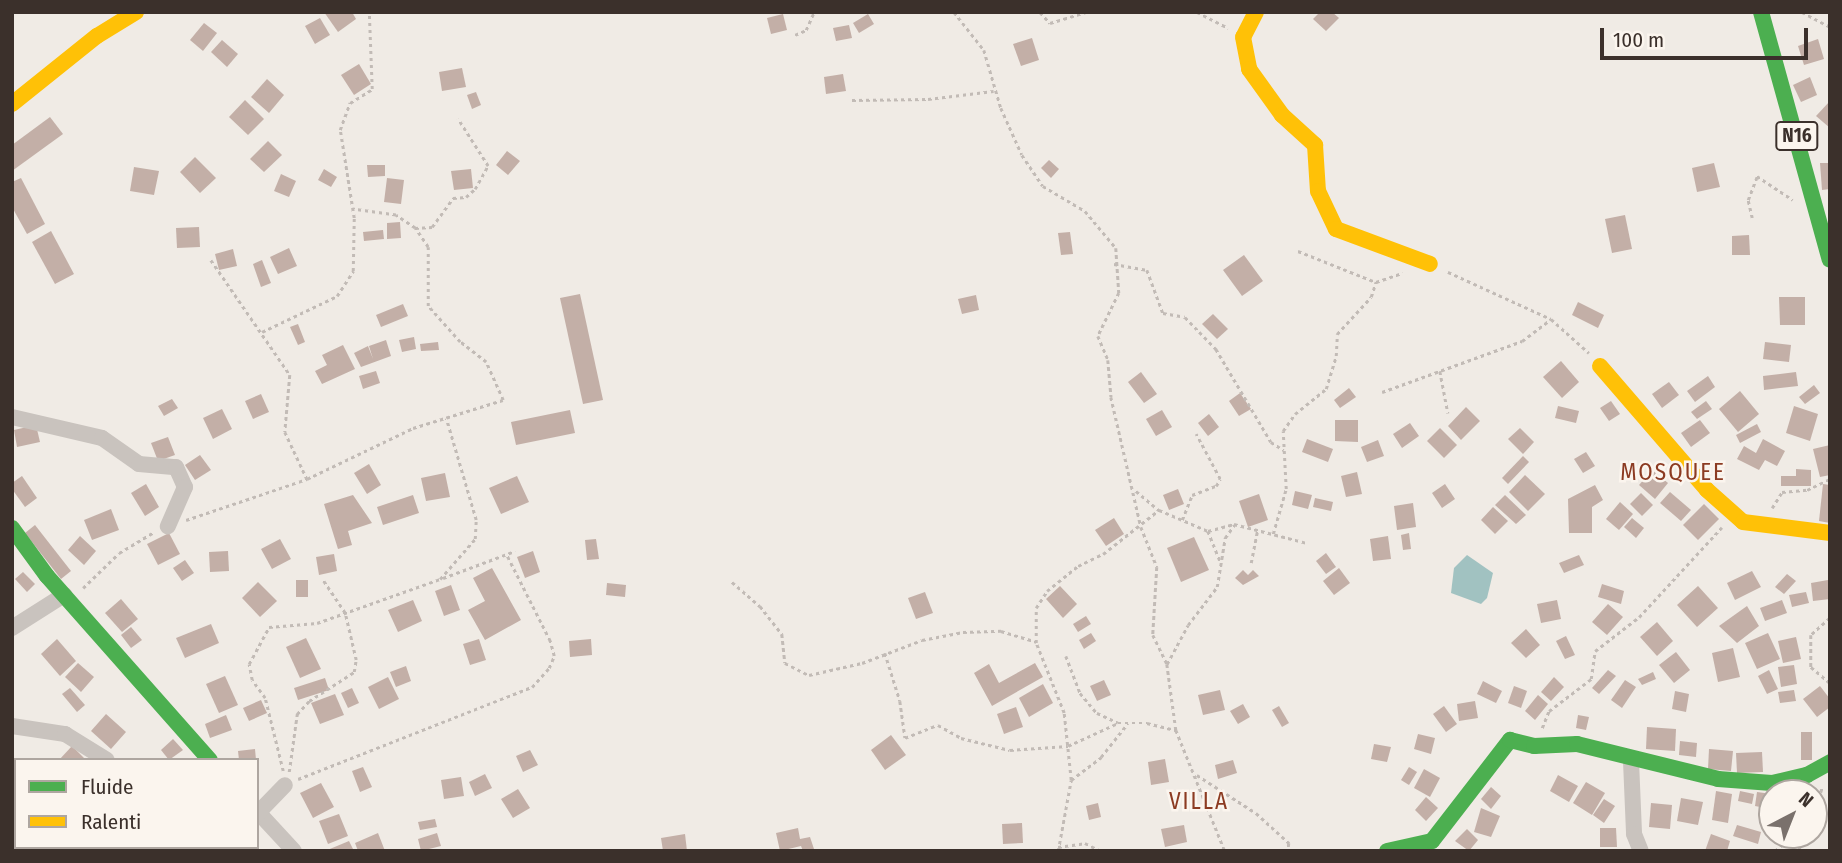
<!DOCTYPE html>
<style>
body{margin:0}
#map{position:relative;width:1842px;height:863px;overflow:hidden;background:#f0ebe5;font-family:"Fira Sans Condensed",sans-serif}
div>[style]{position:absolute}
.water>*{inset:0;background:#a1c2c1}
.building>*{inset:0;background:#c3afa7}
.path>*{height:2.5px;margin-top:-1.25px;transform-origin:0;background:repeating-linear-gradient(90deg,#c2bbb6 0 3.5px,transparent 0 7px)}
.street>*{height:16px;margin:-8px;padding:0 8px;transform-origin:8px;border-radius:8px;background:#c9c3be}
.fast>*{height:16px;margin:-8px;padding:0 8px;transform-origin:8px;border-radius:8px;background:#4caf50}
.slow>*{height:16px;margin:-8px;padding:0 8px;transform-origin:8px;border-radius:8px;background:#ffc107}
span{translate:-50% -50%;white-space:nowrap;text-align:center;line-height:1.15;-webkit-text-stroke:5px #fbf5ee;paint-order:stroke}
.shield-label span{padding:2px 5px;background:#fbf5ee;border:2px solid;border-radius:5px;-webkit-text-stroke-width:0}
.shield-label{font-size:19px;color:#3b302b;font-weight:700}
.neighbourhood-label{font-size:23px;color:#8c3b22;letter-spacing:2px}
.frame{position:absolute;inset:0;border:14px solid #3b302b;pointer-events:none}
.legend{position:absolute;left:14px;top:758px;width:245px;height:91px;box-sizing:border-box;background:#fbf5ee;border:2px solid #aea6a0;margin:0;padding:9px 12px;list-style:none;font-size:21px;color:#3b302b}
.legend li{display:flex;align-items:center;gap:14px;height:35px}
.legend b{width:35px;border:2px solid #aea6a0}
.north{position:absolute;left:1758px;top:779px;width:70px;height:70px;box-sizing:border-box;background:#fbf5ee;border:2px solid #aea6a0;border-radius:50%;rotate:42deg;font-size:19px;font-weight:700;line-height:28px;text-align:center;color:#3b302b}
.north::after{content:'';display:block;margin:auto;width:24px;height:32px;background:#7a716c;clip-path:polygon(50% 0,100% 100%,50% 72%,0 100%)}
.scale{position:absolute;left:1600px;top:28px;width:208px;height:32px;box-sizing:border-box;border:4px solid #3b302b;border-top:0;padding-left:9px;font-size:21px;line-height:24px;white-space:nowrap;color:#3b302b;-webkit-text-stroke:5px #fbf5ee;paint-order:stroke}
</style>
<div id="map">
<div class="water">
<i style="clip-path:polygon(1467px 555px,1493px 573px,1487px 598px,1481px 604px,1451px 593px,1454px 568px)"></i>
</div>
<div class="building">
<i style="clip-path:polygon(324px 12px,352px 12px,356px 19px,338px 32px)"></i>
<i style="clip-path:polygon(1320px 12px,1332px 12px,1339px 18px,1326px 31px,1313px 19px)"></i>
<i style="clip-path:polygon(783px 14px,787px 30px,771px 34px,767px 18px)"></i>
<i style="clip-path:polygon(868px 14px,874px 24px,859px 33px,853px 23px)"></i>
<i style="clip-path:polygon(320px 18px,330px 35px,315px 44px,305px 26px)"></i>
<i style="clip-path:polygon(204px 23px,217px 33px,203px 51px,190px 40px)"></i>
<i style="clip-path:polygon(849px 25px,852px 38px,836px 41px,833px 28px)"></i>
<i style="clip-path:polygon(1032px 38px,1039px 60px,1021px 66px,1013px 44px)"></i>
<i style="clip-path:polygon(1818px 39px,1824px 59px,1804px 65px,1798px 46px)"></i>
<i style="clip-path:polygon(222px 40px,238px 54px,227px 67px,211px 52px)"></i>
<i style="clip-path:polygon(359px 64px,371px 84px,354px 95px,341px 75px)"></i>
<i style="clip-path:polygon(462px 68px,466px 87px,442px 91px,439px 72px)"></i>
<i style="clip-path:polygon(843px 74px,846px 91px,826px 94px,824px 77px)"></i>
<i style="clip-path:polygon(1810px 77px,1817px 95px,1801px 102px,1793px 85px)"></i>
<i style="clip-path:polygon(267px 79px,284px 95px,269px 113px,251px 97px)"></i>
<i style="clip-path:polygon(476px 92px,481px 105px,472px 109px,467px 95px)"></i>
<i style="clip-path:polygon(245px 100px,264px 119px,248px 135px,229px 117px)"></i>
<i style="clip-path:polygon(1830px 101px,1830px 128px,1816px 116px)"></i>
<i style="clip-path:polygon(50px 117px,63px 134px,12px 171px,12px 145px)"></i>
<i style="clip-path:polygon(268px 141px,282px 155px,264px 172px,250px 159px)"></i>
<i style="clip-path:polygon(507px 151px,520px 161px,508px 175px,496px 165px)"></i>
<i style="clip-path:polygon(195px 157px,216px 178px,200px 193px,180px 172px)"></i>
<i style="clip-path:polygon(1049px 160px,1059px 169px,1051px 178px,1041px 168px)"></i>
<i style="clip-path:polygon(1714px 163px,1720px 187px,1697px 192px,1692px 168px)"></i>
<i style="clip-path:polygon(1820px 163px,1829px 163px,1830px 189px,1822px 190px)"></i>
<i style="clip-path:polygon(367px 165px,385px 165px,385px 176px,368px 177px)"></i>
<i style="clip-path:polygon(134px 167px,159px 171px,154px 195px,130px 191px)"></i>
<i style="clip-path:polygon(324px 169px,337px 177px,331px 187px,318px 180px)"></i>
<i style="clip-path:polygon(471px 169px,473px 188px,454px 190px,451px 171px)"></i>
<i style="clip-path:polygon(281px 174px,296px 181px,289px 197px,274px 191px)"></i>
<i style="clip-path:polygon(21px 178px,45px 224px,27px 234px,12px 207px,12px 182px)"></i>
<i style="clip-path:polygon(387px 178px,404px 180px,401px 204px,384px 202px)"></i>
<i style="clip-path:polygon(1625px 215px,1632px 249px,1612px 253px,1605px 219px)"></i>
<i style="clip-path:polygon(400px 222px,401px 238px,387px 239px,387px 223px)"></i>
<i style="clip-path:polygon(199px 227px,200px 247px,177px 248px,176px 228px)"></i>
<i style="clip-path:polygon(383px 230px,384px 239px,364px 241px,363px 232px)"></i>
<i style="clip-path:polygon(51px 231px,74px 274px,55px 284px,32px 242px)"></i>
<i style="clip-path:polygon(1070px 232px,1073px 254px,1061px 255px,1058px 233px)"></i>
<i style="clip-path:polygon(1749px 235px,1750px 255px,1732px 255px,1732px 236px)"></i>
<i style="clip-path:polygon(289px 248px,297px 266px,278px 274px,270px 257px)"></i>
<i style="clip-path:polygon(233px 249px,237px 266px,219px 270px,215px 254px)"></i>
<i style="clip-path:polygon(1244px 255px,1263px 281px,1242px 296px,1223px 270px)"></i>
<i style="clip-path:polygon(262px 260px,271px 283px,261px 287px,253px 264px)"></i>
<i style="clip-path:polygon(580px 294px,603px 400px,583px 404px,560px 298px)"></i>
<i style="clip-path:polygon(976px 295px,979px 310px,962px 314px,958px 299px)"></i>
<i style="clip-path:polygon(1779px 297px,1805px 297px,1805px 325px,1780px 325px)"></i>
<i style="clip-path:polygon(1578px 302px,1604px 315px,1598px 328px,1572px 315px)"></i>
<i style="clip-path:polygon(403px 304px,408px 316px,381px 327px,376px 315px)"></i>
<i style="clip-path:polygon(1213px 314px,1228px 329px,1217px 339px,1202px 324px)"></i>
<i style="clip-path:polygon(298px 324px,305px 342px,298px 345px,290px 327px)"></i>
<i style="clip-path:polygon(414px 337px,416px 349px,402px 352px,399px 340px)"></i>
<i style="clip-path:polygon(386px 340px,391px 356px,361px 367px,354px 353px,368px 346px,373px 359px,369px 346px)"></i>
<i style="clip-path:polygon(438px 342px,439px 350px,421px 351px,420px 344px)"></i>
<i style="clip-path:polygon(1765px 342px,1791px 345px,1789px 362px,1763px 359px)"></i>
<i style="clip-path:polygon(343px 345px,355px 369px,322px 384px,315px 371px,327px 365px,322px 355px)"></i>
<i style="clip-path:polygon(1561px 361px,1579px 382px,1562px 398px,1543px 377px)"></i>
<i style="clip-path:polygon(376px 371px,380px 383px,363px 389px,359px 376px)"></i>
<i style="clip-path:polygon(1141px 372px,1157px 394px,1144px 403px,1128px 382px)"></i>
<i style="clip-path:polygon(1796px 372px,1798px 386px,1764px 390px,1763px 376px)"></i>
<i style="clip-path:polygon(1708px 376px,1715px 387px,1695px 402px,1687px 391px)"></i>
<i style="clip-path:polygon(1669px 382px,1679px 395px,1662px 408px,1652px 394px)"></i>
<i style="clip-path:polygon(1814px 385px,1820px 393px,1805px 404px,1799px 397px)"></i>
<i style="clip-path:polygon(1349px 388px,1356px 397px,1340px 408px,1334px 400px)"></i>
<i style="clip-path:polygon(1740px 391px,1759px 414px,1738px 432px,1719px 409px)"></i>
<i style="clip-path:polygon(1240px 393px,1251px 409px,1239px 416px,1229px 401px)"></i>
<i style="clip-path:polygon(261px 394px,269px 412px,253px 419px,245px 401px)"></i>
<i style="clip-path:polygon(172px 399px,178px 408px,164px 416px,158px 406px)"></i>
<i style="clip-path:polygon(1611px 401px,1620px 414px,1609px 421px,1600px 408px)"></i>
<i style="clip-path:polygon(1706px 401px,1712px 409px,1697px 419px,1691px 412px)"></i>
<i style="clip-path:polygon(1558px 406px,1579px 411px,1576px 423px,1555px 418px)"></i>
<i style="clip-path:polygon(1794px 406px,1818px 414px,1810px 441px,1786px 433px)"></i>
<i style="clip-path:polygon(1466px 407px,1480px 421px,1461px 440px,1448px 426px)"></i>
<i style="clip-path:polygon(222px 409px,232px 429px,213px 439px,203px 418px)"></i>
<i style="clip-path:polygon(570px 410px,575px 433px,516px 445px,511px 422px)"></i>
<i style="clip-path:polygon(1162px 410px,1172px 427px,1156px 436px,1146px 419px)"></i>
<i style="clip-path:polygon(1209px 414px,1219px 427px,1208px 436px,1198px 423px)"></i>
<i style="clip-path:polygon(1335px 420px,1358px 420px,1358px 442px,1335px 441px)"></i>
<i style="clip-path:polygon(1700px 420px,1710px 433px,1691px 447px,1681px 433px)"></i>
<i style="clip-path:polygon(1410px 423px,1419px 436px,1402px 448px,1393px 434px)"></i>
<i style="clip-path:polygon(1757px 424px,1761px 432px,1740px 443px,1736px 435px)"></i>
<i style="clip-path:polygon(36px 425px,40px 442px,17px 447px,14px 430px)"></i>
<i style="clip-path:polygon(1440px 428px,1457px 445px,1444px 458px,1427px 441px)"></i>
<i style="clip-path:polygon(1520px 428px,1534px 442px,1523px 454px,1508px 439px)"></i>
<i style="clip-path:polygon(168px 437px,175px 455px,158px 461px,151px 443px)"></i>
<i style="clip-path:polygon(1307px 439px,1333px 449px,1328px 462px,1302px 452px)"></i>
<i style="clip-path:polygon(1763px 439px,1785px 451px,1777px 466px,1765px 460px,1759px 470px,1737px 459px,1744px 446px,1756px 453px)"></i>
<i style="clip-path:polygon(1378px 440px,1384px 456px,1367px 462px,1361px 447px)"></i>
<i style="clip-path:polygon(1830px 445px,1830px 475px,1820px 477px,1813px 449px)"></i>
<i style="clip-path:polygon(1586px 452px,1595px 466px,1583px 473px,1574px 459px)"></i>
<i style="clip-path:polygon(200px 455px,211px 470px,195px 480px,185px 465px)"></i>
<i style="clip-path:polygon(1523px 456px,1529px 462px,1508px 484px,1502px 478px)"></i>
<i style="clip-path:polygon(369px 464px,381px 485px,367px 494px,354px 473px)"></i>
<i style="clip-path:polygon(1796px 469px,1811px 470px,1811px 486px,1781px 486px,1781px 476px,1796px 476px)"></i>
<i style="clip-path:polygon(1652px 470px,1668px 483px,1655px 499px,1639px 485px)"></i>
<i style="clip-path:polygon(1357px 472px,1362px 494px,1346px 497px,1341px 476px)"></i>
<i style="clip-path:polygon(445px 473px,450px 497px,426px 501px,421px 478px)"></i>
<i style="clip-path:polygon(1525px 475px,1545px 494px,1528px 511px,1509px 492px)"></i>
<i style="clip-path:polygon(22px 476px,37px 498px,25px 507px,12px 489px,12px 483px)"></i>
<i style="clip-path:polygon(517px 476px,529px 502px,501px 514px,489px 488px)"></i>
<i style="clip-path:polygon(146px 484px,159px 507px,145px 516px,131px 493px)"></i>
<i style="clip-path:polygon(1445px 484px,1455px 499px,1442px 508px,1432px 493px)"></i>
<i style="clip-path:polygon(1823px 484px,1830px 485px,1830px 523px,1819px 521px)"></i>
<i style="clip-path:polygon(1595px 485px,1603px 500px,1592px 507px,1592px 533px,1569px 533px,1568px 499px)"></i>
<i style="clip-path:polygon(1178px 489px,1184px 504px,1169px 510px,1163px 495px)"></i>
<i style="clip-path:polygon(1295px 491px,1312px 495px,1308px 509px,1292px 505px)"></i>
<i style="clip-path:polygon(1670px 492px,1691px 510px,1681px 521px,1660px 503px)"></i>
<i style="clip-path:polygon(1641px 493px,1653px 505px,1642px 516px,1630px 504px)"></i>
<i style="clip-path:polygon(1259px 494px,1268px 520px,1248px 527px,1239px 501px)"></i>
<i style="clip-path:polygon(353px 495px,372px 523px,348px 531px,352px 545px,338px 549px,324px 504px)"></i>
<i style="clip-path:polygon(413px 495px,419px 513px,383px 525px,377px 507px)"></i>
<i style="clip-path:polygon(1505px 495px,1526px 515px,1516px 524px,1495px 505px)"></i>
<i style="clip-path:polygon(1315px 498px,1333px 502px,1331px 511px,1313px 507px)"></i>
<i style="clip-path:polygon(1620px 502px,1633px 514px,1619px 530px,1606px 519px)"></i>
<i style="clip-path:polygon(1413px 503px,1416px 527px,1397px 530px,1394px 506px)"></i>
<i style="clip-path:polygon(1704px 504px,1719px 519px,1698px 540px,1683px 525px)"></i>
<i style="clip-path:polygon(1493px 507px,1508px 521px,1495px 534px,1481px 520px)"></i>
<i style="clip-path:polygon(111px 509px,119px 530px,92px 540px,84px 520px)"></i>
<i style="clip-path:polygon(1114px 518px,1124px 534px,1106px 546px,1095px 530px)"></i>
<i style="clip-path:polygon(1632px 518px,1644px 528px,1636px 538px,1624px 527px)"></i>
<i style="clip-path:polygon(35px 525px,71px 571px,61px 579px,25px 533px)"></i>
<i style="clip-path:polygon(169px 533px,180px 554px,158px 565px,147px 544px)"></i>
<i style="clip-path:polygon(1409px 533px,1411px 549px,1403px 550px,1401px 535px)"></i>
<i style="clip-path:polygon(80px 536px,96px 551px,84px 565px,68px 550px)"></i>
<i style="clip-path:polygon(1388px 536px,1391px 559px,1373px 561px,1370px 539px)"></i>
<i style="clip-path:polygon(1194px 537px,1209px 570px,1181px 582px,1167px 548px)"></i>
<i style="clip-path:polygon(280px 539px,291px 559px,272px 569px,261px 549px)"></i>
<i style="clip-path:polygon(596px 539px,599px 559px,587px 560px,585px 540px)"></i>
<i style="clip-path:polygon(228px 551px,229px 571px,210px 572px,209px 552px)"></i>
<i style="clip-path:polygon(533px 551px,540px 572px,525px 578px,517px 557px)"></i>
<i style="clip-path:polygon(1326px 553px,1336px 567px,1326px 574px,1316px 561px)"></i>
<i style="clip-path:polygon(334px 554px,337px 571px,319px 575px,316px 557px)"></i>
<i style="clip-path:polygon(1579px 555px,1584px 565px,1564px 573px,1559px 563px)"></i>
<i style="clip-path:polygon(185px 560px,194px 573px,182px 581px,173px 568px)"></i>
<i style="clip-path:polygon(492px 568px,521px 620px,485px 640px,468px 610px,485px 601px,473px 578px)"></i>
<i style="clip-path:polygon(1339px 568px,1350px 583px,1334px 595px,1323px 581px)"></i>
<i style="clip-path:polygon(1243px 570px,1248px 575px,1253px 570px,1259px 576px,1243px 585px,1235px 578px)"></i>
<i style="clip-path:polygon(1752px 571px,1761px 587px,1735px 600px,1727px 583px)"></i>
<i style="clip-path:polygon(23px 572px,35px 584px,27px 592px,15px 579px)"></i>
<i style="clip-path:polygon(1787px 574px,1796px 581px,1784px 594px,1775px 587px)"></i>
<i style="clip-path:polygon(296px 580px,308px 580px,308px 597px,296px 597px)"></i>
<i style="clip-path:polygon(1828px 580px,1830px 599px,1813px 601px,1811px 583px)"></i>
<i style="clip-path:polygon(258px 582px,277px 601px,260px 617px,242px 598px)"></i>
<i style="clip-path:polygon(607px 583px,626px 585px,625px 597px,606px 595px)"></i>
<i style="clip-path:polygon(1602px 584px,1624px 591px,1621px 604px,1598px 597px)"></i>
<i style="clip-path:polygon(451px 585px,460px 610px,444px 616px,435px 591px)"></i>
<i style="clip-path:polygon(1060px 586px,1077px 604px,1063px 618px,1046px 599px)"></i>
<i style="clip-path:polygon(1698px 586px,1718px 608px,1697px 627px,1677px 605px)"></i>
<i style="clip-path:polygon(925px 592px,933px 613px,916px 619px,908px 598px)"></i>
<i style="clip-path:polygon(1806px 592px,1809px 603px,1792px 607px,1789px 595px)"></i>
<i style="clip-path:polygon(121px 599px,138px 619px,122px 632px,105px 613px)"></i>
<i style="clip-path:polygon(413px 600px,422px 621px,398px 632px,388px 610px)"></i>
<i style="clip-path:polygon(1557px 600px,1561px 619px,1541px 623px,1537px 604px)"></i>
<i style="clip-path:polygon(1782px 600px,1787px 613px,1765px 621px,1760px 608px)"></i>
<i style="clip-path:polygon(1608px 604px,1623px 617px,1607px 635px,1592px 622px)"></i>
<i style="clip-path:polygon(1747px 606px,1759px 626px,1737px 643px,1719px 626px)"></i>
<i style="clip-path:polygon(1086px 616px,1091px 624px,1078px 632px,1073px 624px)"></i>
<i style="clip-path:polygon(1657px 622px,1673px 641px,1657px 656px,1640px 637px)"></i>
<i style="clip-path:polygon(211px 624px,219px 643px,185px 658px,176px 638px)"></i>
<i style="clip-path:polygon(131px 627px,142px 640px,131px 648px,121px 635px)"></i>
<i style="clip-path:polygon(1526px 629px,1540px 645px,1526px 658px,1511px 643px)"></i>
<i style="clip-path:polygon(1091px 633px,1096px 641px,1084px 649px,1079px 640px)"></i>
<i style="clip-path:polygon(1768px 633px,1780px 659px,1757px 669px,1745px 643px)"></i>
<i style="clip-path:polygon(1566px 636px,1575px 655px,1565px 659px,1556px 641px)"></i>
<i style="clip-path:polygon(1796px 637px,1801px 659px,1783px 663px,1778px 641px)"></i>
<i style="clip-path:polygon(306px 638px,321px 669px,300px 678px,286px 647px)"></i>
<i style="clip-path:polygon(57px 639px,76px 661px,60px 676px,41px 654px)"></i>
<i style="clip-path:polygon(479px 639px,486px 660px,470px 665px,463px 644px)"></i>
<i style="clip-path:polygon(591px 639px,592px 655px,570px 657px,569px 641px)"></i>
<i style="clip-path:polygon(1733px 648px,1740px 677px,1718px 682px,1712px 653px)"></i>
<i style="clip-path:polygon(1676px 652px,1690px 670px,1674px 683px,1659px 665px)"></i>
<i style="clip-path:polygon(78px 663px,94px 677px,81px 692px,65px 677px)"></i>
<i style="clip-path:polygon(1035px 663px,1043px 677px,992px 706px,974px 673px,989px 664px,999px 683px)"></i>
<i style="clip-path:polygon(1794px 665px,1797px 684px,1781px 687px,1778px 667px)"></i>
<i style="clip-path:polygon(406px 666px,411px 681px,396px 687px,390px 672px)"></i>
<i style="clip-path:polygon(1608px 670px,1616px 676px,1599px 694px,1592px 688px)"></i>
<i style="clip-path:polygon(1769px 670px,1778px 689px,1767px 694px,1758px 676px)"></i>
<i style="clip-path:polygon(1653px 672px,1656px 679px,1642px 685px,1638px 679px)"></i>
<i style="clip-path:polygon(225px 676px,238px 705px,219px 713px,206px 684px)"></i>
<i style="clip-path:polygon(388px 677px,399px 699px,379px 709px,368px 687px)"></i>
<i style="clip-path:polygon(1554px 677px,1564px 687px,1551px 701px,1541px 692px)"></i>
<i style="clip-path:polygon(325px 678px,329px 690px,298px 700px,294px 688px)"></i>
<i style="clip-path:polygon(1104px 680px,1111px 695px,1097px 701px,1090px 686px)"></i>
<i style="clip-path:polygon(1625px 680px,1636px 687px,1622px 708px,1611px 700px)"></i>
<i style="clip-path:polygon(1483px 681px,1502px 691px,1496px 703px,1477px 694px)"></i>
<i style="clip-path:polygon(1043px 684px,1053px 703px,1029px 717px,1019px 698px)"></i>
<i style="clip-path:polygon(1514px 686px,1527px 691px,1521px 708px,1508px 703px)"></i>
<i style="clip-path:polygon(1820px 686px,1830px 699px,1830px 707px,1817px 717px,1803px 699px)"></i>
<i style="clip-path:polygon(70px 688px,85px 705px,77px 712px,62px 694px)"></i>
<i style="clip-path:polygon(352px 688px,359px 703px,348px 708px,341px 693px)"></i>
<i style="clip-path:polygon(1220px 690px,1225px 710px,1203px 715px,1198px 695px)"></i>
<i style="clip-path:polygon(1794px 690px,1796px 701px,1780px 703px,1778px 692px)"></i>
<i style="clip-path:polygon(1675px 691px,1689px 694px,1686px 712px,1672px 709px)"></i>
<i style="clip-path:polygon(335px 694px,344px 715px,320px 724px,311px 703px)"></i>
<i style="clip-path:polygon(1538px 695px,1548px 704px,1535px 720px,1525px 711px)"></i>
<i style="clip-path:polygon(261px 700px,267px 713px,249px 721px,243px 708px)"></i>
<i style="clip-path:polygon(1475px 701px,1478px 718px,1459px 721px,1457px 704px)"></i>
<i style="clip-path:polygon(1243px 704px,1250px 717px,1238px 724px,1230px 711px)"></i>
<i style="clip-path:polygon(1279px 706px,1289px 723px,1282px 727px,1272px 710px)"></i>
<i style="clip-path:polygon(1444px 706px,1457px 724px,1446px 732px,1433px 714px)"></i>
<i style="clip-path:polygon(1016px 707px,1023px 727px,1004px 734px,997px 714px)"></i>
<i style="clip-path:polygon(106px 714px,126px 732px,111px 749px,91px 731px)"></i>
<i style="clip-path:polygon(226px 715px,232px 730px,210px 738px,205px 724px)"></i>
<i style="clip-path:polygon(1578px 715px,1589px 717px,1586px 730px,1576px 728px)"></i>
<i style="clip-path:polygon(1647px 727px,1676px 729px,1675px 751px,1646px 749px)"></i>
<i style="clip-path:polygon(1801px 732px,1812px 732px,1812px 760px,1801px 760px)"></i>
<i style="clip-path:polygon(1418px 734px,1435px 738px,1431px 754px,1414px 749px)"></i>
<i style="clip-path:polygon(891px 735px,906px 755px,885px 770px,871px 750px)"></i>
<i style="clip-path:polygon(173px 739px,183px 750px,169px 760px,161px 750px)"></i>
<i style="clip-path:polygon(1680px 741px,1697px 743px,1696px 757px,1679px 755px)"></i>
<i style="clip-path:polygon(1374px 744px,1391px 747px,1387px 762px,1371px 759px)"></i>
<i style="clip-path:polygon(72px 746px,86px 760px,59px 760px)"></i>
<i style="clip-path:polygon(255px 749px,256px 760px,239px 760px,238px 751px)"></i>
<i style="clip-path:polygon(1709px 749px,1733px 751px,1731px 771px,1708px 769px)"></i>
<i style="clip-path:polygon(530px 750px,538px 765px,523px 772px,516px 756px)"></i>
<i style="clip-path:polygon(1762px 752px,1763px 772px,1737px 773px,1736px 753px)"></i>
<i style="clip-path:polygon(1165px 759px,1169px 782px,1151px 785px,1148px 762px)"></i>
<i style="clip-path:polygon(1233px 760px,1237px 773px,1218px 779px,1215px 765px)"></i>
<i style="clip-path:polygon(363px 767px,372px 787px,360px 792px,352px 771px)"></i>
<i style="clip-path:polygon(1409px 767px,1417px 772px,1409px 785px,1401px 780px)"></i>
<i style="clip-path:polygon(1424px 769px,1440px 778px,1430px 797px,1414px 788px)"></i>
<i style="clip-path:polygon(485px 774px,492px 788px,475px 796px,469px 782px)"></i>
<i style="clip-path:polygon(1558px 775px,1578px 786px,1569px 802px,1550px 791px)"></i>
<i style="clip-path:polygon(461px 777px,464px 796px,444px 799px,441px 780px)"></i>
<i style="clip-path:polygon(1586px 782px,1605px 793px,1592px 815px,1573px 803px)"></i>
<i style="clip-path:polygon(321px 783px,334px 807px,313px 818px,300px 793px)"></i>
<i style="clip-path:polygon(1491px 787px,1501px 796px,1491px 809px,1481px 799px)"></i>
<i style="clip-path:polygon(518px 789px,530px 808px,513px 818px,501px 799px)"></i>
<i style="clip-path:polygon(1716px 791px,1732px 794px,1728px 823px,1712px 820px)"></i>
<i style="clip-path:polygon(1740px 791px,1754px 794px,1752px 804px,1738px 801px)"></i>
<i style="clip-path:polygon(1757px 792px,1772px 794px,1771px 809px,1755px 806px)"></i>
<i style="clip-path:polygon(1426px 797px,1438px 808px,1426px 821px,1415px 810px)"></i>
<i style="clip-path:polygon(1681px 798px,1703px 802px,1698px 825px,1677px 821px)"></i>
<i style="clip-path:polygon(1604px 799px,1615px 806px,1604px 823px,1593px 815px)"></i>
<i style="clip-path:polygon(1098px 803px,1101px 817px,1089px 820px,1086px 806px)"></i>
<i style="clip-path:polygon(1651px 803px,1672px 805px,1670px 829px,1649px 827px)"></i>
<i style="clip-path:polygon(1481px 808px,1500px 816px,1491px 837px,1474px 832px)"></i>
<i style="clip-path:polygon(339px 814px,348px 836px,328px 844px,319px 821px)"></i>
<i style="clip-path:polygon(435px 819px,437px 827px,420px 830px,418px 822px)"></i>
<i style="clip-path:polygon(1022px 823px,1023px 843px,1003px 844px,1002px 824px)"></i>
<i style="clip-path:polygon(1184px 825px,1187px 842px,1165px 847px,1161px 829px)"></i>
<i style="clip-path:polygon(1737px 825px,1761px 832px,1758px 844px,1733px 836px)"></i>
<i style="clip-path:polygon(798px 828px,800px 839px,810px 837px,814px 849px,803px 851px,801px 846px,780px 851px,776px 833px)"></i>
<i style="clip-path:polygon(1600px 828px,1616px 828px,1617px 847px,1600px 847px)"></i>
<i style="clip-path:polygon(1467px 829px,1478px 840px,1469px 851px,1455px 841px)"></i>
<i style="clip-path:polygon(378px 833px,385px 851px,358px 851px,355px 843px)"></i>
<i style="clip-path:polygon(437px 833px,441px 846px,421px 851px,418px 839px)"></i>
<i style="clip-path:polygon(685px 834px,687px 851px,663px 851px,661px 838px)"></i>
<i style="clip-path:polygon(1711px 834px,1730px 841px,1727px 851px,1705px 851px)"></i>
<i style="clip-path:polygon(349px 841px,354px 851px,325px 851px)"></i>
</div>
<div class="path">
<i style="left:954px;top:12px;width:48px;rotate:51.7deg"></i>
<i style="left:984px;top:50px;width:60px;rotate:73.7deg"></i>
<i style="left:1001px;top:108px;width:51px;rotate:65.9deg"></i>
<i style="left:1022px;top:155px;width:37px;rotate:56deg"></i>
<i style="left:1043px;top:186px;width:49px;rotate:30.8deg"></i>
<i style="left:1085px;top:211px;width:48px;rotate:50deg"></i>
<i style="left:1116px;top:248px;width:45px;rotate:86.2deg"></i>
<i style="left:1119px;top:293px;width:48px;rotate:116deg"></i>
<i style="left:1098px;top:336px;width:26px;rotate:67deg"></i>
<i style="left:1108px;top:360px;width:37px;rotate:85deg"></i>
<i style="left:1111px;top:397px;width:133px;rotate:77deg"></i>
<i style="left:1141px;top:527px;width:43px;rotate:68.2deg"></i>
<i style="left:1157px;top:567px;width:68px;rotate:93.4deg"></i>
<i style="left:1153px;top:635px;width:32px;rotate:64deg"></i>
<i style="left:1167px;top:664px;width:67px;rotate:82.2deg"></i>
<i style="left:1176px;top:730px;width:131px;rotate:68deg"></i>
<i style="left:1040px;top:12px;width:15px;rotate:48deg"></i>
<i style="left:1050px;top:23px;width:39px;rotate:-17deg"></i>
<i style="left:1197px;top:12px;width:35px;rotate:27deg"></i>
<i style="left:1802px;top:12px;width:32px;rotate:28deg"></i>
<i style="left:795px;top:35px;width:12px;rotate:-24deg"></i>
<i style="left:806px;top:30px;width:20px;rotate:-66deg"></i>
<i style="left:852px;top:100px;width:76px;rotate:-0.8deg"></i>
<i style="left:928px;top:99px;width:66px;rotate:-6.9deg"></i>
<i style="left:1752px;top:218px;width:18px;rotate:-103deg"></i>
<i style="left:1748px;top:200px;width:26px;rotate:-69deg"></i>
<i style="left:1757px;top:176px;width:43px;rotate:33.7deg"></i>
<i style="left:415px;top:228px;width:17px;rotate:-3deg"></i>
<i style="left:432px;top:227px;width:36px;rotate:-54deg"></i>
<i style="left:453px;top:198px;width:13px;rotate:-4deg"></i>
<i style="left:466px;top:197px;width:12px;rotate:-42deg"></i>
<i style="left:475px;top:189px;width:26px;rotate:-61deg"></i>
<i style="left:488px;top:166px;width:56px;rotate:-122.6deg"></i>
<i style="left:1298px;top:251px;width:84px;rotate:21.7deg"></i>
<i style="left:1376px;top:282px;width:28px;rotate:-19deg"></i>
<i style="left:211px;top:260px;width:140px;rotate:55.5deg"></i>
<i style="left:290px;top:375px;width:57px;rotate:95deg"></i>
<i style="left:285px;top:432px;width:52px;rotate:64.9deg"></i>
<i style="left:1114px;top:264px;width:34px;rotate:10deg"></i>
<i style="left:1147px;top:270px;width:46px;rotate:69.6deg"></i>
<i style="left:1163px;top:313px;width:22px;rotate:10deg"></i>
<i style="left:1185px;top:317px;width:45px;rotate:45.9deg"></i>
<i style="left:1216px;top:349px;width:108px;rotate:59.4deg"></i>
<i style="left:1271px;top:442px;width:15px;rotate:32deg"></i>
<i style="left:1448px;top:272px;width:113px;rotate:24.5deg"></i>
<i style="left:1551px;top:319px;width:51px;rotate:41.8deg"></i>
<i style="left:262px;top:332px;width:83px;rotate:-25.6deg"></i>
<i style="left:337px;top:296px;width:30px;rotate:-57deg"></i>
<i style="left:353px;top:271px;width:53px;rotate:-88.9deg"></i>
<i style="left:354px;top:218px;width:89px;rotate:-99deg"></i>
<i style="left:340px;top:130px;width:29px;rotate:-70deg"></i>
<i style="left:350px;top:103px;width:26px;rotate:-32deg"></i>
<i style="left:372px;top:89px;width:77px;rotate:-92.2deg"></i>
<i style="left:1440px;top:371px;width:43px;rotate:79.2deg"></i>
<i style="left:1382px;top:392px;width:149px;rotate:-20deg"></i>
<i style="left:1522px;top:341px;width:36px;rotate:-37deg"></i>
<i style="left:1136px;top:491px;width:30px;rotate:40deg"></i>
<i style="left:1159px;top:510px;width:53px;rotate:23.2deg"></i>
<i style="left:1208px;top:531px;width:27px;rotate:-15deg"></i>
<i style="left:1234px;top:524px;width:75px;rotate:14.6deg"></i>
<i style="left:1772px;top:508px;width:19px;rotate:-58deg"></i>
<i style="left:1782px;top:492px;width:25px;rotate:-5deg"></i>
<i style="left:1807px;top:490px;width:25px;rotate:-26deg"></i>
<i style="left:186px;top:520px;width:128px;rotate:-18.7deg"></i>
<i style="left:307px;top:479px;width:118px;rotate:-25.7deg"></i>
<i style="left:413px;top:428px;width:94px;rotate:-17.3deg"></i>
<i style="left:503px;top:400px;width:42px;rotate:-114.1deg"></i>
<i style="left:486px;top:362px;width:33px;rotate:-142deg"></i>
<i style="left:460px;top:342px;width:48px;rotate:-131.6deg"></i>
<i style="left:428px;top:306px;width:59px;rotate:-90deg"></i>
<i style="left:428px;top:247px;width:23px;rotate:-124deg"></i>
<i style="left:415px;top:228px;width:23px;rotate:-146deg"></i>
<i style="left:396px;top:215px;width:44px;rotate:-172.2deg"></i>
<i style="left:1182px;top:520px;width:27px;rotate:-68deg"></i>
<i style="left:1192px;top:495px;width:26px;rotate:-21deg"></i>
<i style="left:1216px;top:486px;width:8px;rotate:-60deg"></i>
<i style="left:1220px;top:479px;width:51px;rotate:-118.1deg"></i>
<i style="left:1208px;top:531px;width:32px;rotate:68deg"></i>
<i style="left:1273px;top:534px;width:47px;rotate:-73.9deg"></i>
<i style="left:1286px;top:489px;width:58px;rotate:-93deg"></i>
<i style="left:1283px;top:431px;width:21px;rotate:-55deg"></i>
<i style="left:1295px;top:414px;width:40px;rotate:-39deg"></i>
<i style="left:1326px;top:389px;width:34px;rotate:-73deg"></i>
<i style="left:1336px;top:356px;width:22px;rotate:-87deg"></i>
<i style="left:1337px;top:334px;width:50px;rotate:-47.4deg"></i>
<i style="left:1371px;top:297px;width:16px;rotate:-72deg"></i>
<i style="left:1251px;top:563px;width:32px;rotate:-79deg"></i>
<i style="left:443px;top:578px;width:77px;rotate:-20.6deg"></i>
<i style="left:732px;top:582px;width:37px;rotate:41deg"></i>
<i style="left:760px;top:606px;width:36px;rotate:52deg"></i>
<i style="left:782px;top:634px;width:29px;rotate:84deg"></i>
<i style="left:785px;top:663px;width:27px;rotate:27deg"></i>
<i style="left:809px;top:675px;width:54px;rotate:-12.8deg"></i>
<i style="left:862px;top:663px;width:64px;rotate:-21deg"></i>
<i style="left:922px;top:640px;width:42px;rotate:-11deg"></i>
<i style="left:963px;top:632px;width:38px;rotate:-2deg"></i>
<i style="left:1001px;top:631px;width:37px;rotate:17deg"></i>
<i style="left:83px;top:588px;width:50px;rotate:-44.2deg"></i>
<i style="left:119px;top:553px;width:41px;rotate:-31deg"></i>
<i style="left:1830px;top:618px;width:25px;rotate:138deg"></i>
<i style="left:1811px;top:635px;width:32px;rotate:90deg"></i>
<i style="left:1811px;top:667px;width:25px;rotate:40deg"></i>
<i style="left:885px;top:653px;width:50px;rotate:72.6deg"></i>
<i style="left:900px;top:701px;width:37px;rotate:82deg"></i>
<i style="left:905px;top:738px;width:35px;rotate:-22deg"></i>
<i style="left:938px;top:725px;width:26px;rotate:29deg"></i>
<i style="left:961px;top:738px;width:50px;rotate:13.8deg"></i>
<i style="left:1010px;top:750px;width:58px;rotate:-3.9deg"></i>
<i style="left:1068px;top:746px;width:55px;rotate:-24.7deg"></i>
<i style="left:1066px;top:656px;width:40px;rotate:69deg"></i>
<i style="left:1080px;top:693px;width:26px;rotate:50deg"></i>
<i style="left:1097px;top:713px;width:23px;rotate:25deg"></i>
<i style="left:1118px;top:723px;width:29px"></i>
<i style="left:1147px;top:723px;width:30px;rotate:14deg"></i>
<i style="left:1167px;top:664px;width:44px;rotate:-61.7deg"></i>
<i style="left:1188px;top:625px;width:48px;rotate:-52.7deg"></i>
<i style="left:1217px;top:587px;width:50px;rotate:-80.7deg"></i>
<i style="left:1225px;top:538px;width:16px;rotate:-55deg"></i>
<i style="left:1542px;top:728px;width:18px;rotate:-68deg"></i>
<i style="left:1549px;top:711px;width:53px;rotate:-37.3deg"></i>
<i style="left:1591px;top:679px;width:28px;rotate:-82deg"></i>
<i style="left:1595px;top:651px;width:56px;rotate:-37.7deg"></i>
<i style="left:1639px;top:617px;width:122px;rotate:-47.3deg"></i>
<i style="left:283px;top:771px;width:75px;rotate:-103.9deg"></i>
<i style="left:265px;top:698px;width:22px;rotate:-126deg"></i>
<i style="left:252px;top:680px;width:16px;rotate:-101deg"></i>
<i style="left:249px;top:664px;width:42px;rotate:-61.6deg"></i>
<i style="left:269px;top:627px;width:48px;rotate:-4.8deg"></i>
<i style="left:317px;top:623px;width:131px;rotate:-19.7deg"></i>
<i style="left:440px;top:579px;width:53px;rotate:-48.8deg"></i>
<i style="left:475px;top:539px;width:19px;rotate:-87deg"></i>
<i style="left:476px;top:520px;width:106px;rotate:-106.4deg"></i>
<i style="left:289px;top:772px;width:59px;rotate:-82.1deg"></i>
<i style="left:297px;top:714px;width:18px;rotate:-47deg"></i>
<i style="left:309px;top:701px;width:54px;rotate:-32.8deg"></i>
<i style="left:354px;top:672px;width:12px;rotate:-81deg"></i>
<i style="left:356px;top:660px;width:48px;rotate:-103.2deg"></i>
<i style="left:345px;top:613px;width:40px;rotate:-124deg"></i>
<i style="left:1197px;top:775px;width:70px;rotate:32.8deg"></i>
<i style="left:1256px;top:813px;width:45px;rotate:42.3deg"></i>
<i style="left:1289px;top:843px;width:8px;rotate:97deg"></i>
<i style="left:298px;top:779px;width:251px;rotate:-21.5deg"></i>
<i style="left:532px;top:687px;width:25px;rotate:-48deg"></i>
<i style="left:549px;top:668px;width:13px;rotate:-67deg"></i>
<i style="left:554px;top:656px;width:16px;rotate:-105deg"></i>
<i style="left:550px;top:641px;width:97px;rotate:-116.8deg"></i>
<i style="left:1071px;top:780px;width:38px;rotate:-37deg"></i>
<i style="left:1101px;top:757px;width:43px;rotate:-51.5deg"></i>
<i style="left:1814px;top:812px;width:25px;rotate:-72deg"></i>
<i style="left:1793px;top:835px;width:18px;rotate:63deg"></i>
<i style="left:1058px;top:847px;width:27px;rotate:-8deg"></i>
<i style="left:1085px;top:843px;width:18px;rotate:27deg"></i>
<i style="left:1058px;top:851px;width:72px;rotate:-79.6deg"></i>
<i style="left:1071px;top:780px;width:67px;rotate:-96deg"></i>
<i style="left:1064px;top:713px;width:75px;rotate:-111.8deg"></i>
<i style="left:1036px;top:643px;width:35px;rotate:-90deg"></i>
<i style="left:1036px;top:608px;width:20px;rotate:-57deg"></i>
<i style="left:1047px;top:591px;width:40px;rotate:-39deg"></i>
<i style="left:1078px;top:566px;width:28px;rotate:-26deg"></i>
<i style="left:1103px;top:554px;width:71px;rotate:-38.2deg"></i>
<i style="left:1775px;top:851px;width:24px;rotate:-42deg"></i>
</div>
<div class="street">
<i style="left:12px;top:417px;width:92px;rotate:13.1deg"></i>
<i style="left:102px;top:438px;width:45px;rotate:35.1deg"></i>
<i style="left:139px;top:464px;width:37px;rotate:5deg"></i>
<i style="left:176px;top:467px;width:22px;rotate:66deg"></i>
<i style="left:185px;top:487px;width:43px;rotate:113.6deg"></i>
<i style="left:12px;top:628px;width:62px;rotate:-32.4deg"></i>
<i style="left:12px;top:726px;width:54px;rotate:8.6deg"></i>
<i style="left:65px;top:734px;width:49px;rotate:31.8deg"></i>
<i style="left:1631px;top:761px;width:73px;rotate:87.6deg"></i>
<i style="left:1634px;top:834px;width:18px;rotate:68deg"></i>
<i style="left:257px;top:811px;width:54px;rotate:47.2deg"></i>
<i style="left:257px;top:814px;width:40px;rotate:-46deg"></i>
<i style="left:189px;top:851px;width:4px;rotate:-63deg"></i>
</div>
<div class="fast">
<i style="left:1761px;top:12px;width:257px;rotate:74.5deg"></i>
<i style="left:12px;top:528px;width:59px;rotate:53.9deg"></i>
<i style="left:47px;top:576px;width:246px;rotate:48.5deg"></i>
<i style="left:1387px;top:851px;width:46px;rotate:-12.5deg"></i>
<i style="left:1432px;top:841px;width:128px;rotate:-52.3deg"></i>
<i style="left:1510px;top:740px;width:25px;rotate:14deg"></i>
<i style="left:1534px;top:746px;width:43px;rotate:-2.7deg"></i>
<i style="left:1577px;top:744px;width:145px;rotate:13.9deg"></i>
<i style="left:1718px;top:779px;width:54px;rotate:4.2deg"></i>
<i style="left:1772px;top:783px;width:36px;rotate:-13deg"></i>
<i style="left:1807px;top:775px;width:26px;rotate:-29deg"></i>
</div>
<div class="slow">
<i style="left:1256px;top:12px;width:28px;rotate:117deg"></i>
<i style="left:1243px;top:37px;width:33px;rotate:79deg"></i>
<i style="left:1249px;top:69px;width:57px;rotate:54.3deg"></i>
<i style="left:1282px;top:115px;width:45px;rotate:42.3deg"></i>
<i style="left:1315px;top:145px;width:46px;rotate:86.3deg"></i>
<i style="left:1318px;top:191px;width:42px;rotate:64.7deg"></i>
<i style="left:1336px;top:229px;width:100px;rotate:20.4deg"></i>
<i style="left:12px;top:104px;width:109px;rotate:-38.7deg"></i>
<i style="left:97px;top:36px;width:46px;rotate:-31.6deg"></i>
<i style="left:1600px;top:366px;width:164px;rotate:49.2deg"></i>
<i style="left:1707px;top:490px;width:48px;rotate:41.6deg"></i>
<i style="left:1743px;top:522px;width:88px;rotate:7.2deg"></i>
</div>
<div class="shield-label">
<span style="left:1797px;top:136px">N16</span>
</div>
<div class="neighbourhood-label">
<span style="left:1673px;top:472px">MOSQUEE</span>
<span style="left:1199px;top:801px">VILLA</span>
</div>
<div class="frame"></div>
<ul class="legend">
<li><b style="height:9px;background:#4caf50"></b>Fluide</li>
<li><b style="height:9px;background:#ffc107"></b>Ralenti</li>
</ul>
<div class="north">N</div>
<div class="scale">100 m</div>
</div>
